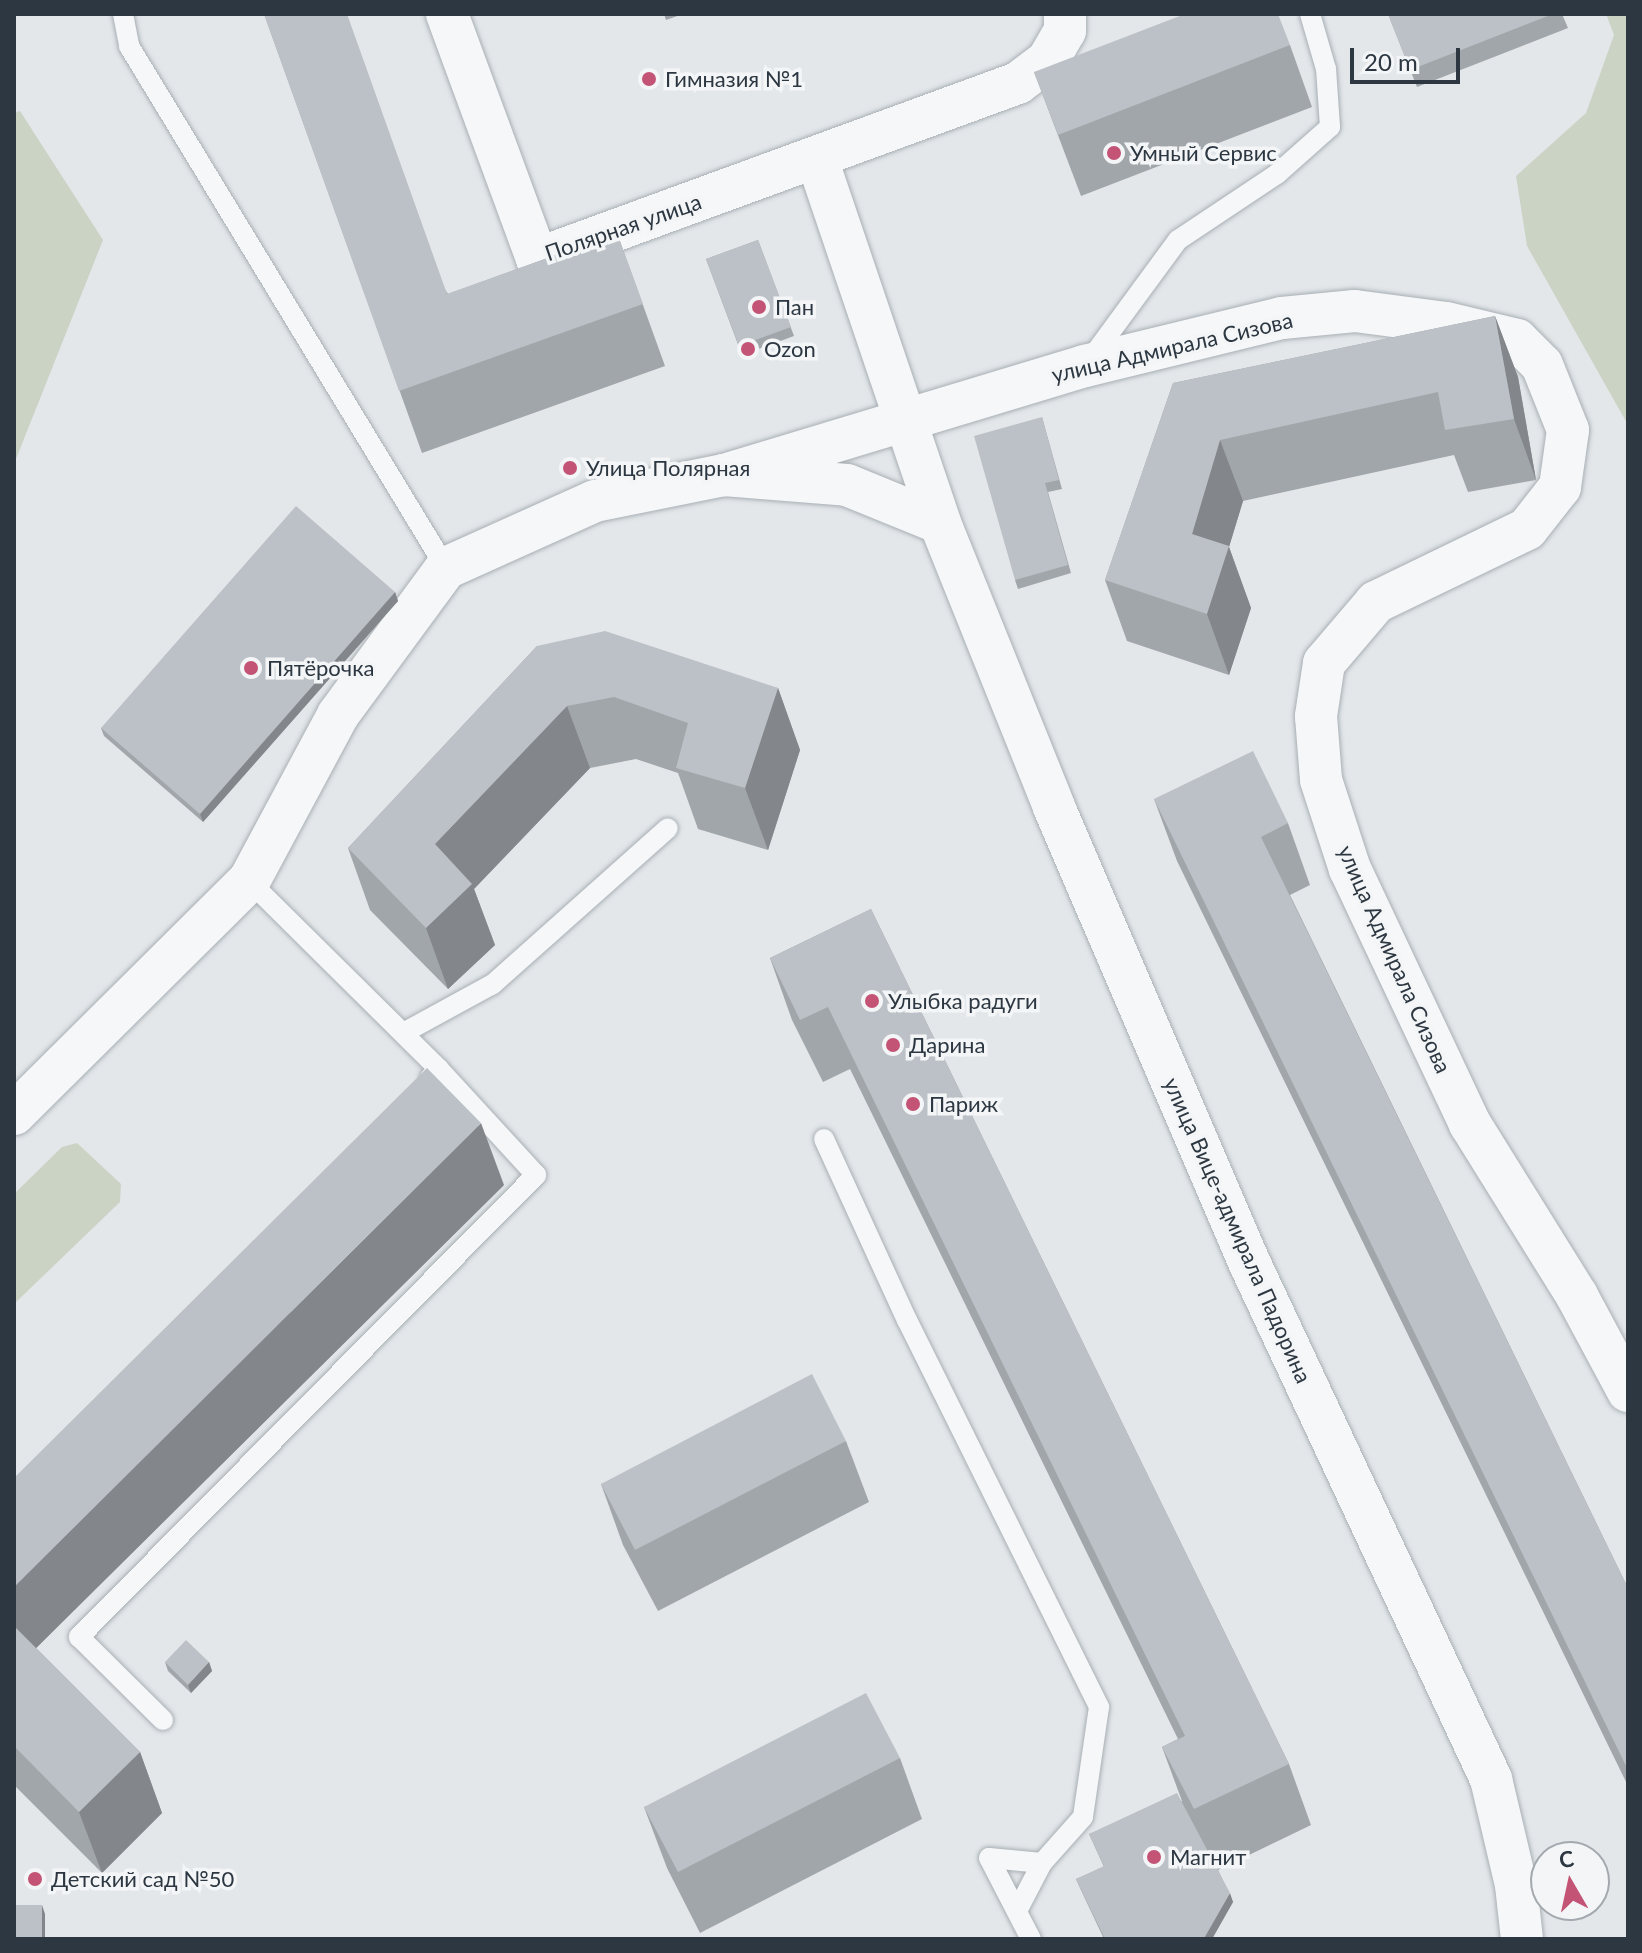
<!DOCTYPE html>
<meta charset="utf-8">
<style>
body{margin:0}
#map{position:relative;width:1642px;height:1953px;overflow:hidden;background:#e3e7ea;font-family:Lato,sans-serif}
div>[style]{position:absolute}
.green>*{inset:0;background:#cbd3c5}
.roads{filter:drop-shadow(0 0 2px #a8afb4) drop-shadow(0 0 2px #a8afb4)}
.lane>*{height:20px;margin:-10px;padding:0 10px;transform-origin:10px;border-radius:10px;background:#f6f7f9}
.street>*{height:42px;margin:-21px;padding:0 21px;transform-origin:21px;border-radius:21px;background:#f6f7f9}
.wall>*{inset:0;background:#a1a6aa}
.shaded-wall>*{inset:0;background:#83878b}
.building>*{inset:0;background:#bbc1c6}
.dots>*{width:22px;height:22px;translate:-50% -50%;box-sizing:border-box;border:4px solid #f3f5f7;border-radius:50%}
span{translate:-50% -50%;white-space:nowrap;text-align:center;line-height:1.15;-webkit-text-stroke:7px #f3f5f7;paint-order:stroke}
.poi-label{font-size:22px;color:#2c3741}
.left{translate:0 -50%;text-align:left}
.street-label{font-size:22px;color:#2c3741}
.frame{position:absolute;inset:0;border:16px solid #2c3741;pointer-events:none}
.north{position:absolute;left:1530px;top:1841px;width:80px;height:80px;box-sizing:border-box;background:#f3f5f7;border:2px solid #a3a9ae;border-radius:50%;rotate:351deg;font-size:22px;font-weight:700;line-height:32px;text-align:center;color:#2c3741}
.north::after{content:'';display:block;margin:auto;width:28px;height:36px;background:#c35475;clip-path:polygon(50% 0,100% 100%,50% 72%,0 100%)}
.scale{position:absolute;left:1350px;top:48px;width:110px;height:36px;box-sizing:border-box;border:4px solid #2c3741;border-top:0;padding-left:10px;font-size:24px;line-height:28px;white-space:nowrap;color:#2c3741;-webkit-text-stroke:6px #f3f5f7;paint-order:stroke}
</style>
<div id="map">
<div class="green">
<i style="clip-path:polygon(1606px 14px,1628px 14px,1628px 425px,1527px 246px,1516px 176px,1586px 113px,1614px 35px)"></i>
<i style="clip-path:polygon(20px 111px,103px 240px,14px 464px,14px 113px)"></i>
<i style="clip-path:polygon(77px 1143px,121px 1184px,120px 1202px,14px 1304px,14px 1194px,62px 1147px)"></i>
</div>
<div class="roads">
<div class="lane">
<i style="left:123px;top:14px;width:33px;rotate:79deg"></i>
<i style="left:129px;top:46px;width:611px;rotate:58.73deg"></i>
<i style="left:1089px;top:361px;width:150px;rotate:-53.7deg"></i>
<i style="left:1178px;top:240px;width:119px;rotate:-33.7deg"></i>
<i style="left:1277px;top:174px;width:71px;rotate:-41.6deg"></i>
<i style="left:1330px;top:127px;width:58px;rotate:-93.9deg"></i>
<i style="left:1326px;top:69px;width:57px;rotate:-106.2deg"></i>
<i style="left:249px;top:881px;width:267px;rotate:44.7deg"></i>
<i style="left:439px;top:1069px;width:13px;rotate:135deg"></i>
<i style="left:405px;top:1032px;width:100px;rotate:-28.6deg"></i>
<i style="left:493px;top:984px;width:234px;rotate:-41.7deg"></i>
<i style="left:824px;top:1139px;width:199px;rotate:65.4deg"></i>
<i style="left:907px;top:1320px;width:432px;rotate:63.6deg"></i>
<i style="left:1099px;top:1707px;width:111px;rotate:98.3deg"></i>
<i style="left:1083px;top:1817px;width:62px;rotate:131.7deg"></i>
<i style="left:1042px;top:1863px;width:53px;rotate:-174.6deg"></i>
<i style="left:989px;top:1858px;width:91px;rotate:62.6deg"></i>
<i style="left:163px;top:1720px;width:118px;rotate:-135.3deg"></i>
<i style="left:79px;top:1637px;width:650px;rotate:-45.31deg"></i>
<i style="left:536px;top:1175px;width:144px;rotate:-132.5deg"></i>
<i style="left:1018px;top:1909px;width:52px;rotate:-62.4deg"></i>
</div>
<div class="street">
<i style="left:447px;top:14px;width:261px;rotate:69.8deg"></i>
<i style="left:537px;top:259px;width:512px;rotate:-20.1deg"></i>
<i style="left:1018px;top:83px;width:38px;rotate:-37deg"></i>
<i style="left:1048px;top:60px;width:34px;rotate:-60deg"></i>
<i style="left:1065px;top:31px;width:17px;rotate:-90deg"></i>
<i style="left:817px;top:159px;width:384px;rotate:71.3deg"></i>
<i style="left:940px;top:523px;width:306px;rotate:68.1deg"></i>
<i style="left:1054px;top:807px;width:497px;rotate:66.8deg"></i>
<i style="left:1250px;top:1264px;width:569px;rotate:64.92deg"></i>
<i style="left:1491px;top:1779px;width:109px;rotate:76.7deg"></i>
<i style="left:1516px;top:1885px;width:54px;rotate:83.7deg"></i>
<i style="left:724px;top:475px;width:377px;rotate:-16.8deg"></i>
<i style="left:1085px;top:366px;width:203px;rotate:-13.7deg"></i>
<i style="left:1282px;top:318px;width:73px;rotate:-5.5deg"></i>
<i style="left:1355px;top:311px;width:92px;rotate:7.5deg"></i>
<i style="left:1446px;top:323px;width:73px;rotate:13.5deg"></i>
<i style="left:1517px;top:340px;width:35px;rotate:45deg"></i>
<i style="left:1542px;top:365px;width:70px;rotate:68.2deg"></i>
<i style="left:1568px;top:430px;width:58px;rotate:98deg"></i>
<i style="left:1560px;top:487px;width:53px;rotate:128.2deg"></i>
<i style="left:1527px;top:529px;width:168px;rotate:154.2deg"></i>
<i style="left:1376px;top:602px;width:80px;rotate:130.4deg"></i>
<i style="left:1324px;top:663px;width:54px;rotate:98.6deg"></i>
<i style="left:1316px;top:716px;width:64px;rotate:85.5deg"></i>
<i style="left:1321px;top:780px;width:94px;rotate:72deg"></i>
<i style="left:1350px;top:869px;width:282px;rotate:64.8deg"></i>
<i style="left:1470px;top:1124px;width:203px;rotate:58.1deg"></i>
<i style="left:1577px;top:1296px;width:108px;rotate:61.8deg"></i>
<i style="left:14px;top:1114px;width:331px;rotate:-44.8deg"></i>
<i style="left:249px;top:881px;width:188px;rotate:-61.8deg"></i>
<i style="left:338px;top:715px;width:182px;rotate:-53.7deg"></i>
<i style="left:446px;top:568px;width:163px;rotate:-24.2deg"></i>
<i style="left:595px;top:501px;width:132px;rotate:-11.4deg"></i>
<i style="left:724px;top:475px;width:123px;rotate:4.6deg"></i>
<i style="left:847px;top:485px;width:100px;rotate:22.2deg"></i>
</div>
</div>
<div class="wall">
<i style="clip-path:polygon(264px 14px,448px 294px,617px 233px,665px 366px,422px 453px)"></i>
<i style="clip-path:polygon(664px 14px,683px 14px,666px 20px)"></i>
<i style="clip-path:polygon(1388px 14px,1562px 14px,1568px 28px,1417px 87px)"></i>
<i style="clip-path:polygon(1290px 45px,1312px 107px,1081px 196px,1034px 72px)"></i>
<i style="clip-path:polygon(758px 240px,794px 336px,742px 355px,706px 259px)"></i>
<i style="clip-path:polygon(1495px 316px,1518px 377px,1536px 480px,1468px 492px,1454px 455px,1243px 501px,1229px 547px,1251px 608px,1229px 675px,1127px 641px,1105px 580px,1173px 383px)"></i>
<i style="clip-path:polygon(1042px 417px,1062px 489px,1048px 492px,1071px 573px,1018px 589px,1015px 580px)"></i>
<i style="clip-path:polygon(395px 592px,398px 601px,203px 822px,104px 736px,101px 728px)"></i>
<i style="clip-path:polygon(537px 646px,778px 688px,800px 750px,768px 850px,698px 829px,678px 773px,636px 759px,590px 768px,474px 889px,495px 945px,448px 989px,370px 910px,348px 848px)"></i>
<i style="clip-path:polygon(1154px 799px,1288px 823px,1310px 885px,1290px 895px,1628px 1588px,1628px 1786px,1177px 861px)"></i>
<i style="clip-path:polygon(871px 909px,1289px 1764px,1311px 1825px,1218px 1870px,1233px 1902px,1212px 1939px,1104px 1939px,1080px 1888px,1076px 1879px,1104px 1867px,1089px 1834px,1182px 1801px,1162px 1747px,1178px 1739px,850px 1069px,823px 1082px,792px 1020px,770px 958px)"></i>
<i style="clip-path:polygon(504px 1185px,36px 1648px,140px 1752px,162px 1813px,102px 1873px,14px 1785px,14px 1478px)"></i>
<i style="clip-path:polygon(846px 1441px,869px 1502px,658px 1611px,623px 1545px,601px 1484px)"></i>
<i style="clip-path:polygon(165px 1662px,209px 1662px,212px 1671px,191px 1693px,168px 1671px)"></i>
<i style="clip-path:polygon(900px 1758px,922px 1819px,700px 1933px,667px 1868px,644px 1807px)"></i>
</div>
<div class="shaded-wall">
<i style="clip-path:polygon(1495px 316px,1518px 377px,1536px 480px,1514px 419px)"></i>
<i style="clip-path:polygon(1220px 440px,1243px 501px,1229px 547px,1251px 608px,1229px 675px,1207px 614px,1192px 534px)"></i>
<i style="clip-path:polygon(395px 592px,398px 601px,203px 822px,200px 814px)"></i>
<i style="clip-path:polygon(778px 688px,800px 750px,768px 850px,745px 788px)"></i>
<i style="clip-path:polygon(567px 706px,590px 768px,474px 889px,495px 945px,448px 989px,426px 928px,435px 844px)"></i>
<i style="clip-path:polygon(481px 1123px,504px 1185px,17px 1667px,14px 1660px,14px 1587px)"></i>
<i style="clip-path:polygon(209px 1662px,212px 1671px,191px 1693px,188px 1685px)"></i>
<i style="clip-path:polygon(140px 1752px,162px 1813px,102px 1873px,79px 1812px)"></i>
<i style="clip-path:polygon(1230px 1893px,1233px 1902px,1212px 1939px,1204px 1939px)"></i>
<i style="clip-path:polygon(42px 1905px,45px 1914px,45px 1939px,42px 1939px)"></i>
</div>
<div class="building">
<i style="clip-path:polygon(264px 14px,347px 14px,447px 294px,617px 233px,643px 304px,399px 391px)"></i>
<i style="clip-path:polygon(1185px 14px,1278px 14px,1290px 45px,1058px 135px,1034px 72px)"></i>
<i style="clip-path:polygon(1388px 14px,1553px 14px,1410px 70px)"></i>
<i style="clip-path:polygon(758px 240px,791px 327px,739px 346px,706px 259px)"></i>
<i style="clip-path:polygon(1495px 316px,1514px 419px,1445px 430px,1438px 392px,1220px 440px,1192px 534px,1229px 546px,1207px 614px,1105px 580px,1173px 383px)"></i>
<i style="clip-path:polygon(1042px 417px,1059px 480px,1045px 483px,1068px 565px,1015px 580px,974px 436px)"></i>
<i style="clip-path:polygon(296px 506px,395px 592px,200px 814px,101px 728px)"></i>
<i style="clip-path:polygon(605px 631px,778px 688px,745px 788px,676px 768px,688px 723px,614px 697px,567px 706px,435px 844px,472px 884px,426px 928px,348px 848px,537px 646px)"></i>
<i style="clip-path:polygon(1253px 751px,1288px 823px,1261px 837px,1628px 1588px,1628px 1770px,1154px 799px)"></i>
<i style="clip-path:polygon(871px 909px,1289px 1764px,1194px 1809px,1162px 1747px,1185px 1736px,828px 1007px,800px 1020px,770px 958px)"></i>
<i style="clip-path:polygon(427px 1068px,481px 1123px,14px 1587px,14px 1478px)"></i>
<i style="clip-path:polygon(812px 1374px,846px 1441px,635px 1550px,601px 1484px)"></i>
<i style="clip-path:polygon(14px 1626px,140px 1752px,79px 1812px,14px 1746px)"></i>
<i style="clip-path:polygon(186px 1640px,209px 1662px,188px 1685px,165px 1662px)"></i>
<i style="clip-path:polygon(866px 1693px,900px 1758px,678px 1872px,644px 1807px)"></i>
<i style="clip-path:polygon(1177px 1793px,1230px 1893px,1204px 1938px,1201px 1939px,1105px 1939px,1076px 1879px,1104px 1866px,1089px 1834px)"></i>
<i style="clip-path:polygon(14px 1905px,42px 1905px,42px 1939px,14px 1939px)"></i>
</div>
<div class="dots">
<i style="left:649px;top:79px;background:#c35475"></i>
<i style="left:1114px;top:153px;background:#c35475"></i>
<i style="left:759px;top:307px;background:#c35475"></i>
<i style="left:748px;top:349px;background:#c35475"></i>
<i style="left:570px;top:468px;background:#c35475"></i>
<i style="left:251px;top:668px;background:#c35475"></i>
<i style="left:872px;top:1001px;background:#c35475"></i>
<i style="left:893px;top:1045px;background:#c35475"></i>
<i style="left:913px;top:1104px;background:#c35475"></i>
<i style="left:1154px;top:1857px;background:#c35475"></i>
<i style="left:35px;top:1879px;background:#c35475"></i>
</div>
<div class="poi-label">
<span class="left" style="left:665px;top:79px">Гимназия №1</span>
<span class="left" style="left:1130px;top:153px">Умный Сервис</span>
<span class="left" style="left:775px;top:307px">Пан</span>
<span class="left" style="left:764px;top:349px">Ozon</span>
<span class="left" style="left:586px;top:468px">Улица Полярная</span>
<span class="left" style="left:267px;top:668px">Пятёрочка</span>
<span class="left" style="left:888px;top:1001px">Улыбка радуги</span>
<span class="left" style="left:909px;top:1045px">Дарина</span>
<span class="left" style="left:929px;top:1104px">Париж</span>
<span class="left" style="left:1170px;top:1857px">Магнит</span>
<span class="left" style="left:51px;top:1879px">Детский сад №50</span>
</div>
<div class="street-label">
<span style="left:623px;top:227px;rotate:-19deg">Полярная улица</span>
<span style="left:1172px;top:347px;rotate:-13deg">улица Адмирала Сизова</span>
<span style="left:1395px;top:959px;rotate:66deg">улица Адмирала Сизова</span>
<span style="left:1238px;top:1230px;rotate:66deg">улица Вице-адмирала Падорина</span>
</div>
<div class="frame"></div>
<div class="north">С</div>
<div class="scale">20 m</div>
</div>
